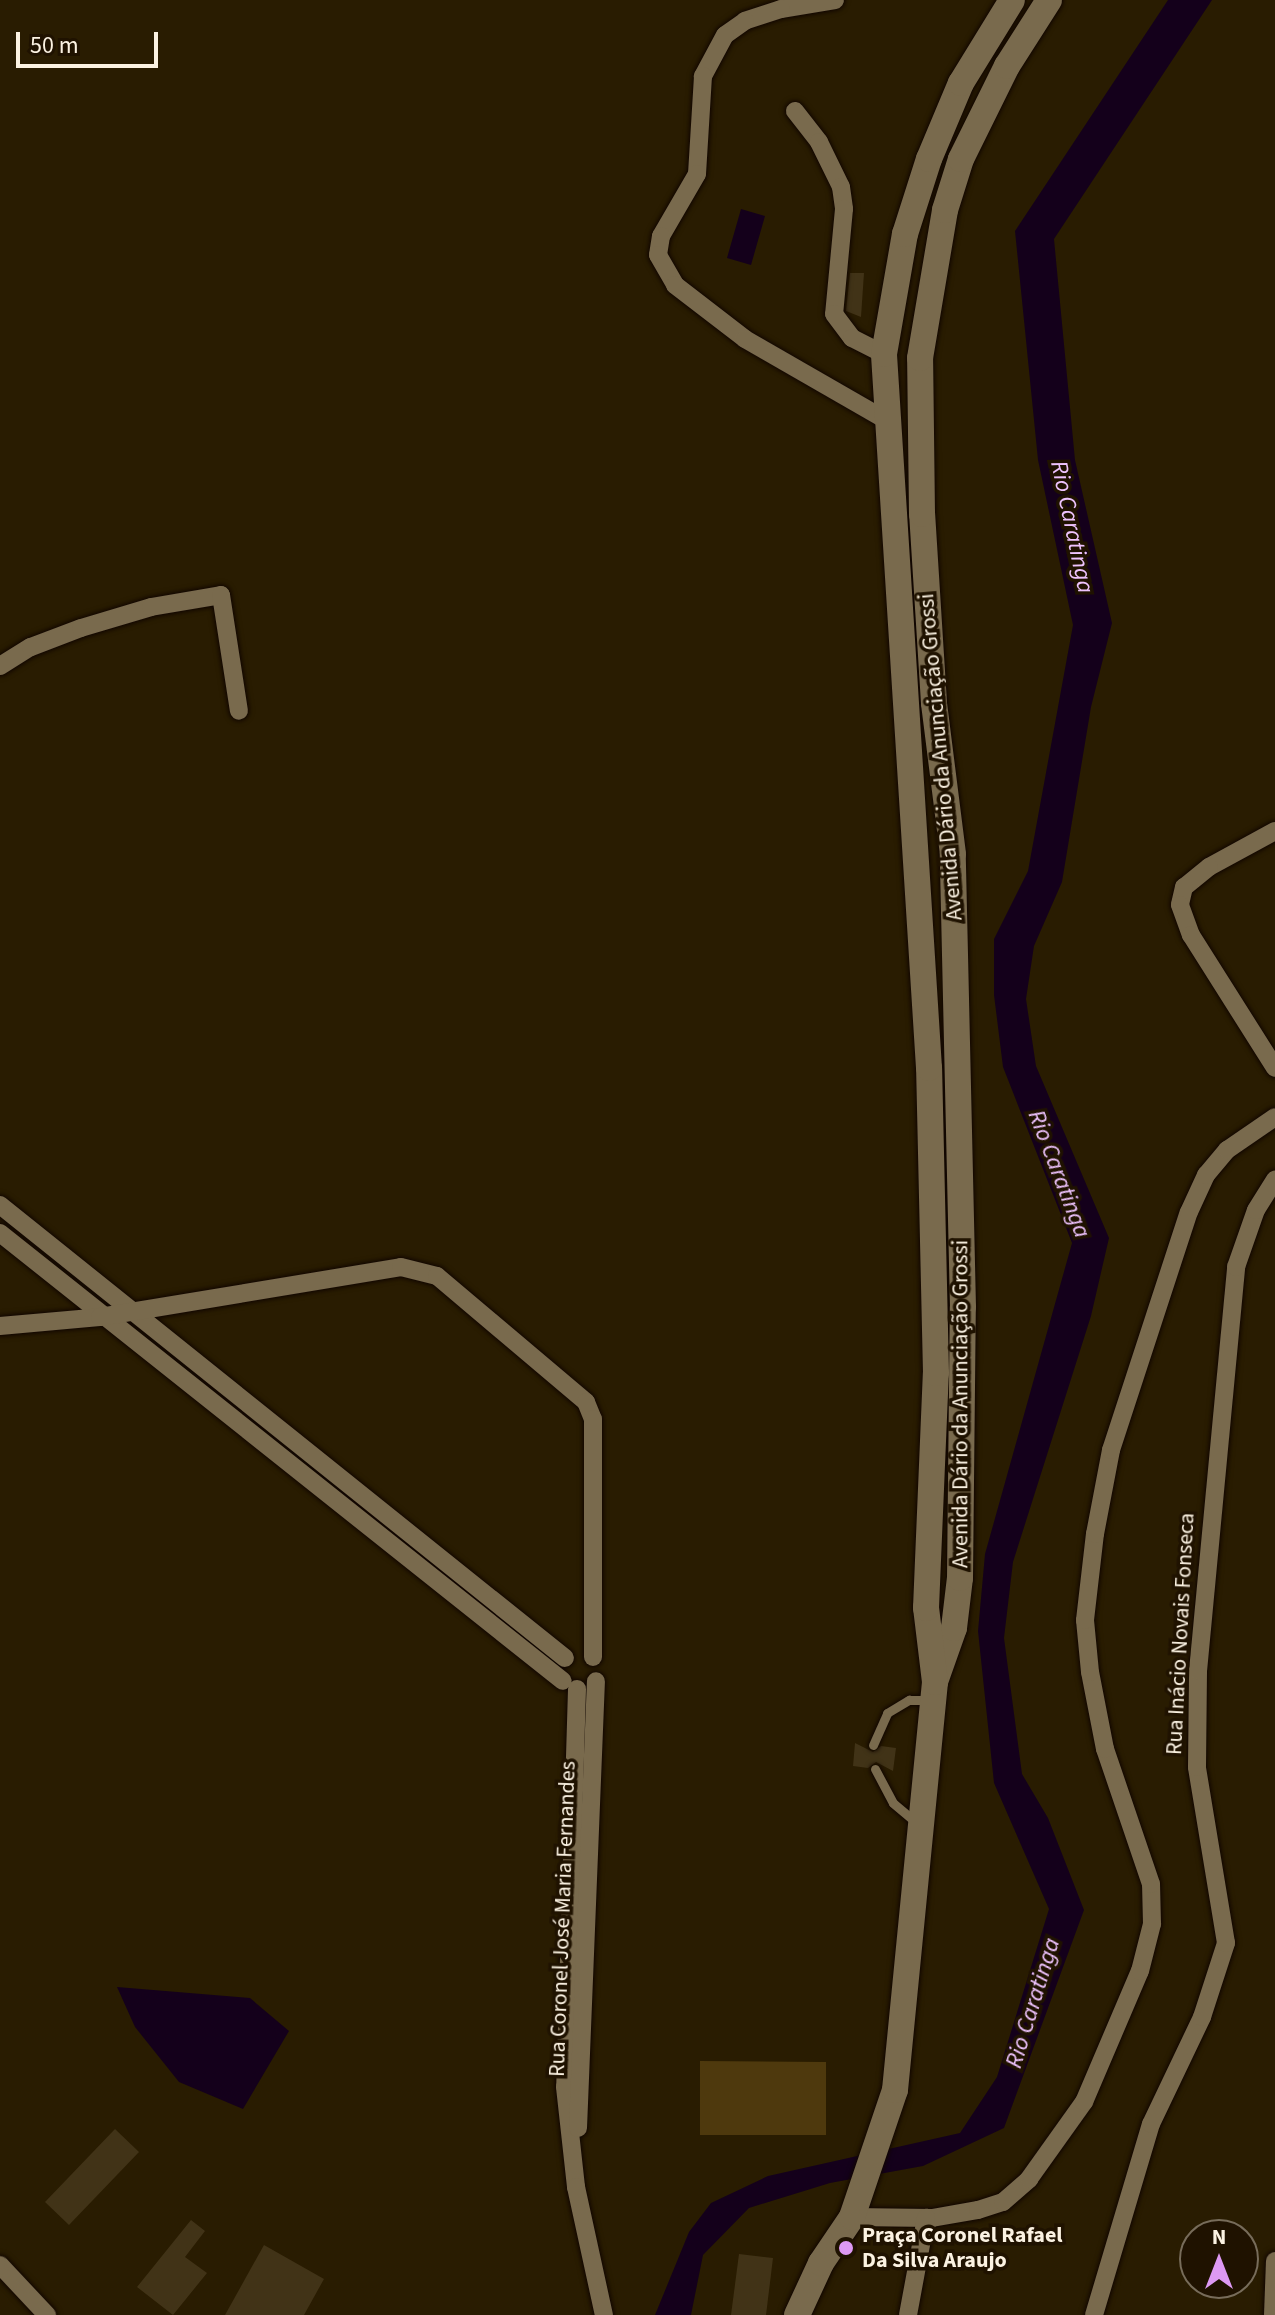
<!DOCTYPE html>
<meta charset="utf-8">
<style>
body{margin:0}
#map{position:relative;width:1275px;height:2315px;overflow:hidden;background:#291c01;font-family:"Source Sans 3",sans-serif}
div>[style]{position:absolute}
.green>*{inset:0;background:#4e390d}
.water>*{inset:0;background:#14001b}
.building>*{inset:0;background:#413317}
.roads{filter:drop-shadow(0 0 2px #110600) drop-shadow(0 0 2px #110600)}
.lane>*{height:9px;margin:-4.5px;padding:0 4.5px;transform-origin:4.5px;border-radius:4.5px;background:#796a4d}
.street>*{height:18px;margin:-9px;padding:0 9px;transform-origin:9px;border-radius:9px;background:#796a4d}
.secondary>*{height:26px;margin:-13px;padding:0 13px;transform-origin:13px;border-radius:13px;background:#796a4d}
.dots>*{width:22px;height:22px;translate:-50% -50%;box-sizing:border-box;border:4px solid #1f1200;border-radius:50%}
span{translate:-50% -50%;white-space:nowrap;text-align:center;line-height:1.15;-webkit-text-stroke:7px #1f1200;paint-order:stroke}
.street-label{font-size:22px;color:#fbf2e2}
.poi-label{font-size:22px;color:#fbf2e2;font-weight:700}
.left{translate:0 -50%;text-align:left}
.water-label{font-size:24px;color:#eec3fd;font-style:italic}
.north{position:absolute;left:1179px;top:2219px;width:80px;height:80px;box-sizing:border-box;background:#1f1200;border:2px solid #776c5a;border-radius:50%;rotate:0deg;font-size:22px;font-weight:700;line-height:32px;text-align:center;color:#fbf2e2}
.north::after{content:'';display:block;margin:auto;width:28px;height:36px;background:#dd99f3;clip-path:polygon(50% 0,100% 100%,50% 72%,0 100%)}
.scale{position:absolute;left:16px;top:32px;width:142px;height:36px;box-sizing:border-box;border:4px solid #fbf2e2;border-top:0;padding-left:10px;font-size:24px;line-height:28px;white-space:nowrap;color:#fbf2e2;-webkit-text-stroke:6px #1f1200;paint-order:stroke}
</style>
<div id="map">
<div class="green">
<i style="clip-path:polygon(700px 2061px,826px 2062px,826px 2135px,700px 2135px)"></i>
</div>
<div class="water">
<i style="clip-path:polygon(1168px 0,1212px 0,1054px 239px,1075px 460px,1112px 623px,1091px 707px,1062px 882px,1034px 946px,1026px 999px,1036px 1066px,1109px 1238px,1091px 1316px,1013px 1562px,1004px 1638px,1022px 1774px,1048px 1818px,1084px 1910px,1004px 2128px,923px 2166px,830px 2183px,749px 2208px,703px 2255px,691px 2315px,655px 2315px,689px 2232px,711px 2203px,768px 2176px,960px 2133px,997px 2077px,1049px 1909px,994px 1783px,978px 1631px,985px 1554px,1072px 1243px,1003px 1067px,994px 995px,994px 939px,1028px 871px,1073px 625px,1038px 460px,1015px 231px)"></i>
<i style="clip-path:polygon(741px 209px,765px 216px,751px 265px,727px 258px)"></i>
<i style="clip-path:polygon(117px 1987px,250px 1998px,289px 2031px,243px 2109px,179px 2082px,135px 2027px)"></i>
</div>
<div class="building">
<i style="clip-path:polygon(850px 273px,864px 273px,861px 317px,846px 311px)"></i>
<i style="clip-path:polygon(855px 1743px,873px 1752px,881px 1746px,896px 1748px,893px 1771px,876px 1762px,868px 1768px,853px 1766px)"></i>
<i style="clip-path:polygon(115px 2129px,139px 2152px,69px 2225px,45px 2202px)"></i>
<i style="clip-path:polygon(191px 2220px,205px 2231px,185px 2257px,207px 2273px,173px 2315px,137px 2287px)"></i>
<i style="clip-path:polygon(264px 2245px,324px 2279px,304px 2315px,225px 2315px)"></i>
<i style="clip-path:polygon(739px 2254px,773px 2258px,766px 2315px,731px 2315px)"></i>
</div>
<div class="roads">
<div class="lane">
<i style="left:873px;top:1745px;width:35px;rotate:-66deg"></i>
<i style="left:887px;top:1713px;width:26px;rotate:-31deg"></i>
<i style="left:909px;top:1700px;width:23px"></i>
<i style="left:875px;top:1769px;width:38px;rotate:62deg"></i>
<i style="left:893px;top:1803px;width:33px;rotate:40deg"></i>
</div>
<div class="street">
<i style="left:835px;top:0;width:55px;rotate:170.5deg"></i>
<i style="left:781px;top:9px;width:38px;rotate:162deg"></i>
<i style="left:745px;top:21px;width:24px;rotate:145deg"></i>
<i style="left:725px;top:35px;width:47px;rotate:118.2deg"></i>
<i style="left:703px;top:76px;width:98px;rotate:93.5deg"></i>
<i style="left:697px;top:174px;width:72px;rotate:120.1deg"></i>
<i style="left:661px;top:236px;width:19px;rotate:99deg"></i>
<i style="left:658px;top:255px;width:34px;rotate:60deg"></i>
<i style="left:675px;top:285px;width:88px;rotate:37.6deg"></i>
<i style="left:745px;top:339px;width:163px;rotate:29.9deg"></i>
<i style="left:795px;top:111px;width:39px;rotate:52deg"></i>
<i style="left:819px;top:142px;width:50px;rotate:63.9deg"></i>
<i style="left:841px;top:187px;width:22px;rotate:82deg"></i>
<i style="left:844px;top:209px;width:105px;rotate:95.4deg"></i>
<i style="left:834px;top:314px;width:30px;rotate:53deg"></i>
<i style="left:852px;top:338px;width:36px;rotate:27deg"></i>
<i style="left:0;top:666px;width:36px;rotate:-32deg"></i>
<i style="left:31px;top:647px;width:53px;rotate:-20.8deg"></i>
<i style="left:81px;top:628px;width:73px;rotate:-16.7deg"></i>
<i style="left:151px;top:607px;width:71px;rotate:-9.7deg"></i>
<i style="left:221px;top:595px;width:117px;rotate:81.2deg"></i>
<i style="left:1275px;top:831px;width:75px;rotate:151.4deg"></i>
<i style="left:1209px;top:867px;width:32px;rotate:141deg"></i>
<i style="left:1184px;top:887px;width:18px;rotate:103deg"></i>
<i style="left:1180px;top:905px;width:32px;rotate:70deg"></i>
<i style="left:1191px;top:935px;width:157px;rotate:57.7deg"></i>
<i style="left:0;top:1205px;width:724px;rotate:38.72deg"></i>
<i style="left:0;top:1233px;width:719px;rotate:38.51deg"></i>
<i style="left:0;top:1326px;width:100px;rotate:-5.1deg"></i>
<i style="left:100px;top:1317px;width:305px;rotate:-9.4deg"></i>
<i style="left:401px;top:1267px;width:37px;rotate:14deg"></i>
<i style="left:437px;top:1276px;width:195px;rotate:40.2deg"></i>
<i style="left:586px;top:1402px;width:18px;rotate:68deg"></i>
<i style="left:593px;top:1419px;width:238px;rotate:90deg"></i>
<i style="left:577px;top:1689px;width:398px;rotate:91.7deg"></i>
<i style="left:565px;top:2087px;width:101px;rotate:83.7deg"></i>
<i style="left:576px;top:2187px;width:131px;rotate:77.7deg"></i>
<i style="left:578px;top:2128px;width:447px;rotate:-87.7deg"></i>
<i style="left:852px;top:2217px;width:80px;rotate:0.7deg"></i>
<i style="left:932px;top:2218px;width:47px;rotate:-9.9deg"></i>
<i style="left:978px;top:2210px;width:26px;rotate:-18deg"></i>
<i style="left:1003px;top:2202px;width:35px;rotate:-41deg"></i>
<i style="left:1029px;top:2179px;width:95px;rotate:-54.5deg"></i>
<i style="left:1084px;top:2102px;width:142px;rotate:-66.9deg"></i>
<i style="left:1140px;top:1971px;width:49px;rotate:-75.7deg"></i>
<i style="left:1152px;top:1924px;width:40px;rotate:-91.4deg"></i>
<i style="left:1151px;top:1884px;width:143px;rotate:-108.8deg"></i>
<i style="left:1105px;top:1749px;width:78px;rotate:-101deg"></i>
<i style="left:1090px;top:1672px;width:52px;rotate:-95.5deg"></i>
<i style="left:1085px;top:1620px;width:87px;rotate:-83.4deg"></i>
<i style="left:1095px;top:1534px;width:86px;rotate:-79.2deg"></i>
<i style="left:1111px;top:1450px;width:250px;rotate:-71.9deg"></i>
<i style="left:1189px;top:1212px;width:41px;rotate:-65.3deg"></i>
<i style="left:1206px;top:1175px;width:33px;rotate:-50deg"></i>
<i style="left:1227px;top:1150px;width:58px;rotate:-34.5deg"></i>
<i style="left:0;top:2265px;width:69px;rotate:46.8deg"></i>
<i style="left:908px;top:2315px;width:99px;rotate:-79.5deg"></i>
<i style="left:1094px;top:2315px;width:199px;rotate:-73.4deg"></i>
<i style="left:1151px;top:2124px;width:119px;rotate:-64.5deg"></i>
<i style="left:1202px;top:2017px;width:78px;rotate:-72deg"></i>
<i style="left:1226px;top:1943px;width:178px;rotate:-99.4deg"></i>
<i style="left:1197px;top:1767px;width:96px;rotate:-89.4deg"></i>
<i style="left:1198px;top:1671px;width:406px;rotate:-84.6deg"></i>
<i style="left:1236px;top:1267px;width:60px;rotate:-70.7deg"></i>
<i style="left:1256px;top:1210px;width:36px;rotate:-58deg"></i>
<i style="left:1273px;top:2315px;width:54px;rotate:-87.9deg"></i>
</div>
<div class="secondary">
<i style="left:936px;top:1679px;width:54px;rotate:-70.6deg"></i>
<i style="left:954px;top:1628px;width:50px;rotate:-83.2deg"></i>
<i style="left:960px;top:1578px;width:271px;rotate:-89.4deg"></i>
<i style="left:963px;top:1307px;width:453px;rotate:-91.3deg"></i>
<i style="left:953px;top:854px;width:152px;rotate:-97.2deg"></i>
<i style="left:934px;top:703px;width:189px;rotate:-93.6deg"></i>
<i style="left:922px;top:514px;width:156px;rotate:-90.7deg"></i>
<i style="left:920px;top:358px;width:150px;rotate:-80.4deg"></i>
<i style="left:945px;top:210px;width:53px;rotate:-72.6deg"></i>
<i style="left:961px;top:159px;width:104px;rotate:-63.7deg"></i>
<i style="left:1007px;top:66px;width:78px;rotate:-57.5deg"></i>
<i style="left:797px;top:2315px;width:57px;rotate:-65.2deg"></i>
<i style="left:821px;top:2263px;width:55px;rotate:-56deg"></i>
<i style="left:852px;top:2217px;width:134px;rotate:-71.3deg"></i>
<i style="left:895px;top:2090px;width:410px;rotate:-84.4deg"></i>
<i style="left:935px;top:1682px;width:75px;rotate:-96.9deg"></i>
<i style="left:926px;top:1608px;width:235px;rotate:-87.6deg"></i>
<i style="left:936px;top:1373px;width:305px;rotate:-91.3deg"></i>
<i style="left:929px;top:1068px;width:715px;rotate:-93.61deg"></i>
<i style="left:884px;top:354px;width:122px;rotate:-80.1deg"></i>
<i style="left:905px;top:234px;width:79px;rotate:-72.3deg"></i>
<i style="left:929px;top:159px;width:82px;rotate:-67.2deg"></i>
<i style="left:961px;top:83px;width:97px;rotate:-58.4deg"></i>
</div>
</div>
<div class="dots">
<i style="left:846px;top:2248px;background:#dd99f3"></i>
</div>
<div class="street-label">
<span style="left:941px;top:757px;rotate:-95deg">Avenida Dário da Anunciação Grossi</span>
<span style="left:961px;top:1404px;rotate:-90deg">Avenida Dário da Anunciação Grossi</span>
<span style="left:1181px;top:1634px;rotate:-87deg">Rua Inácio Novais Fonseca</span>
<span style="left:563px;top:1919px;rotate:-88deg">Rua Coronel José Maria Fernandes</span>
</div>
<div class="poi-label">
<span class="left" style="left:862px;top:2248px">Praça Coronel Rafael<br>Da Silva Araujo</span>
</div>
<div class="water-label">
<span style="left:1072px;top:527px;rotate:78deg">Rio Caratinga</span>
<span style="left:1059px;top:1174px;rotate:69deg">Rio Caratinga</span>
<span style="left:1033px;top:2003px;rotate:-73deg">Rio Caratinga</span>
</div>
<div class="north">N</div>
<div class="scale">50 m</div>
</div>
